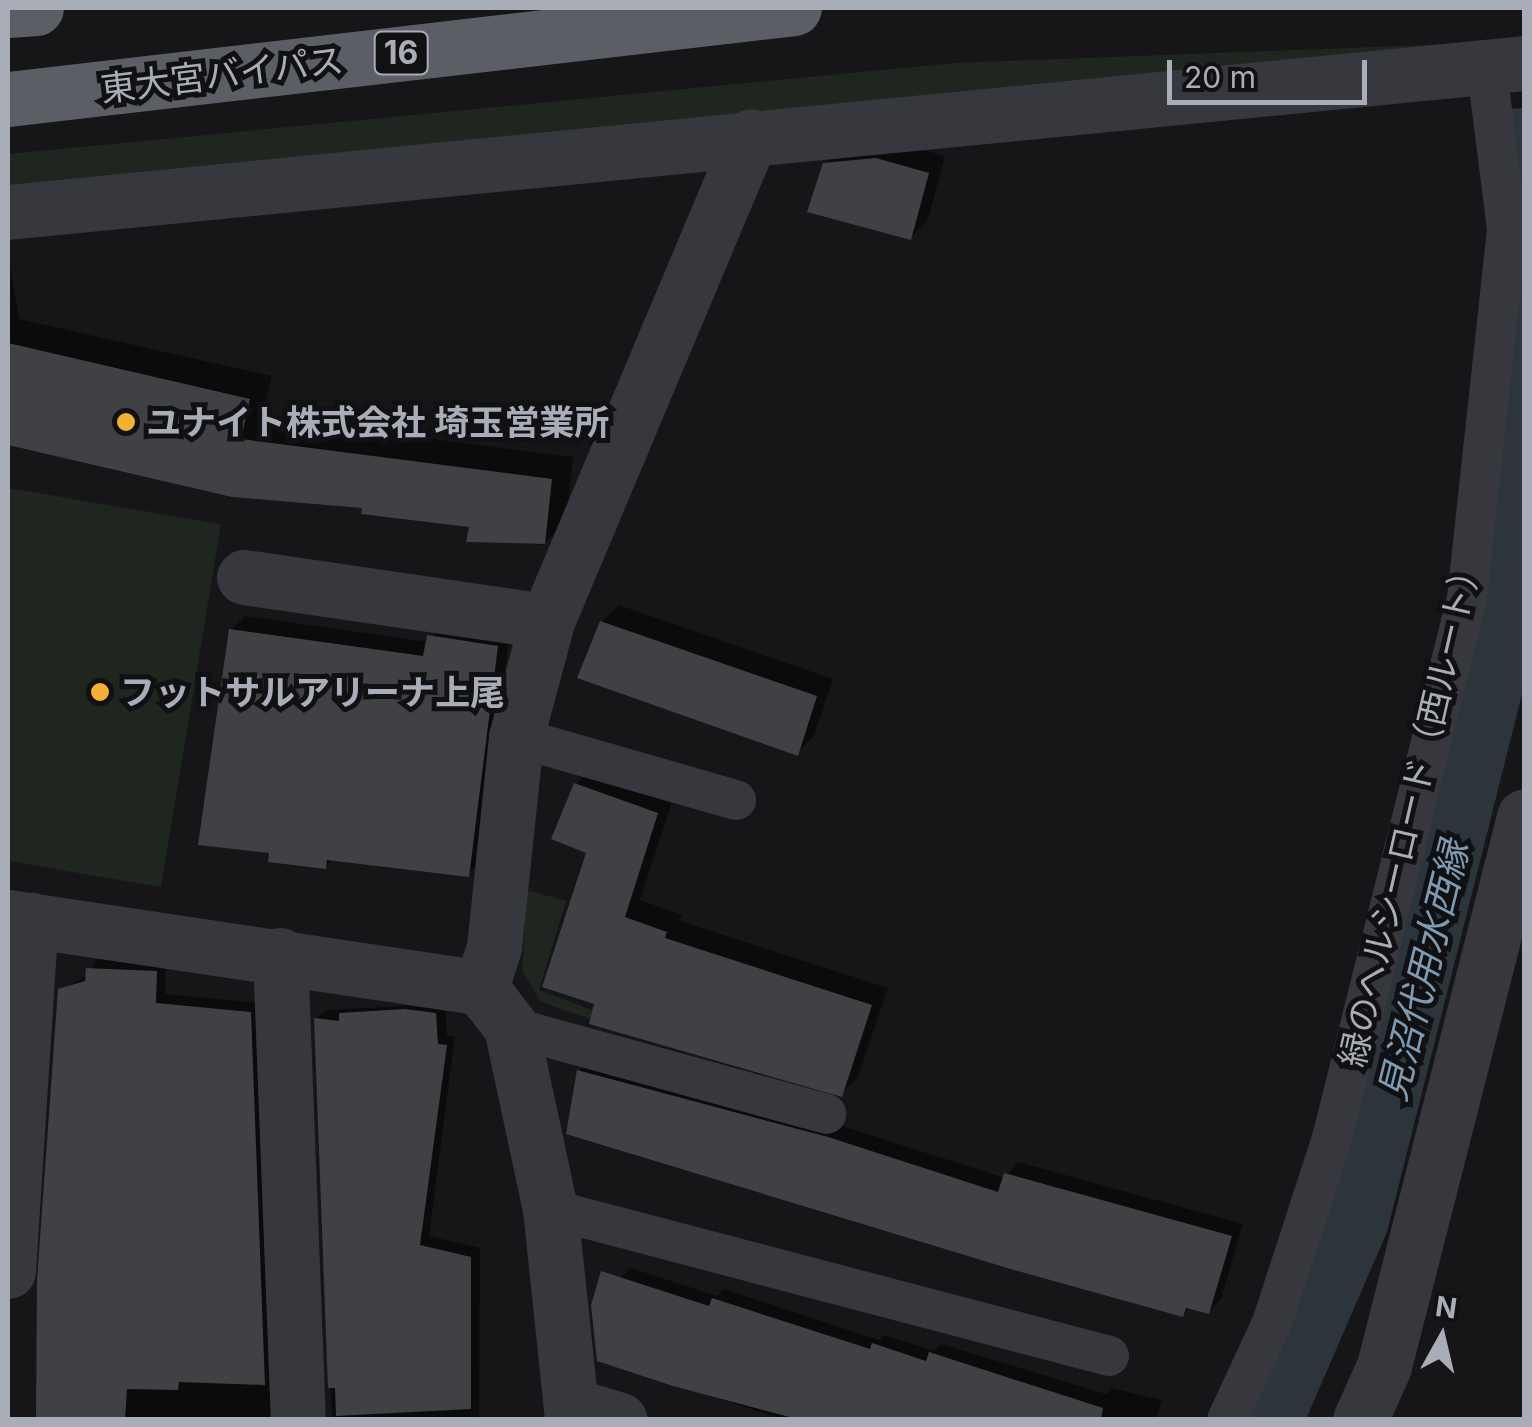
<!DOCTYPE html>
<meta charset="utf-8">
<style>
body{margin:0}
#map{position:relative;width:1532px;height:1427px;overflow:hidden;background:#161618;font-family:Inter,"Noto Sans JP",sans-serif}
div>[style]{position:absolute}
.green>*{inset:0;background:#1e261f}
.water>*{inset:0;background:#2c353c}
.shadow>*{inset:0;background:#0007}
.building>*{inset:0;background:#404145}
.service>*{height:40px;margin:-20px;padding:0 20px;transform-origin:20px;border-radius:20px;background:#37383d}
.minor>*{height:55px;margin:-27.5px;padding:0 27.5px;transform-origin:27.5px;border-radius:27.5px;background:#37383d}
.trunk>*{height:55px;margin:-27.5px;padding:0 27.5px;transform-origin:27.5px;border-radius:27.5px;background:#5b5e65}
.dots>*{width:28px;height:28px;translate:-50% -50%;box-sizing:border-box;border:5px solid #111113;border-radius:50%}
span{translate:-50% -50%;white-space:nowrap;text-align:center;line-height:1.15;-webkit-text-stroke:10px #111113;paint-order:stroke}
.shield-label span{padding:2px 8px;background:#111113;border:2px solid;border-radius:8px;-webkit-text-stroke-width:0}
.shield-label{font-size:32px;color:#a8adb8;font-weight:700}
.street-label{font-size:35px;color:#a8adb8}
.poi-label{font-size:35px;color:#a8adb8;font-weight:700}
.left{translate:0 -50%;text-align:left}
.water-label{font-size:38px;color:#7f9bb3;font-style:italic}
.frame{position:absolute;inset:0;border:10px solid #a8adb8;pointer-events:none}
.north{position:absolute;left:1392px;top:1287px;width:100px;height:100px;-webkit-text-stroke:8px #111113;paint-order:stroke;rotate:8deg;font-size:28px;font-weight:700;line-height:40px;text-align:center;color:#a8adb8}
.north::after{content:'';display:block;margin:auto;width:35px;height:45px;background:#a8adb8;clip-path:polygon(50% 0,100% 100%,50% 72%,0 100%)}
.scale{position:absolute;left:1167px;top:60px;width:200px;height:45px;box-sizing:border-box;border:5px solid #a8adb8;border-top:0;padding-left:12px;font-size:30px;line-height:35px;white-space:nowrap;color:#a8adb8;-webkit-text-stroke:8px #111113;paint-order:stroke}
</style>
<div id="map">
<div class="green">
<i style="clip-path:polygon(1476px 43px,8px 189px,8px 154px,955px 63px)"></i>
<i style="clip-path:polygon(8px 488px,221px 524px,161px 887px,8px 861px)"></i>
<i style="clip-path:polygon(527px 890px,566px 901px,539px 990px,629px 1024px,627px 1032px,541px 1002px,522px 970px)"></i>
</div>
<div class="water">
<i style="clip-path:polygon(1524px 108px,1524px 686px,1387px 1232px,1306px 1419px,1236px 1420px,1475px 607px,1503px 109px)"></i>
</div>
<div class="shadow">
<i style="clip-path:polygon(895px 142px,945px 156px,928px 220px,910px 238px,825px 165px,843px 147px)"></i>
<i style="clip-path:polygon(8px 251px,19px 319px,272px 376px,262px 417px,573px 457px,566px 522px,543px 545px,469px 540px,471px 524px,365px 505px,233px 494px,8px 443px)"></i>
<i style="clip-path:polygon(619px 605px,833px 679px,814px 736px,797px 753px,602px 622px)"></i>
<i style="clip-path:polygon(245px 616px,428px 642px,443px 622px,510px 632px,482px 860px,468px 874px,333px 858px,325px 867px,272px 851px,231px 630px)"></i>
<i style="clip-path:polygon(593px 767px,674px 796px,640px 900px,682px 915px,680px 921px,888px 988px,858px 1077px,841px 1094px,598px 1003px,589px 852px,576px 784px)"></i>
<i style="clip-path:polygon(98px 959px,166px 962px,165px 994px,260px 1003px,278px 1420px,35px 1420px,60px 991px,88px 975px)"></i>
<i style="clip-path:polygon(445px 1004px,447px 1036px,455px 1036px,429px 1236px,480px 1248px,479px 1420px,332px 1420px,316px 1019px,326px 1010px)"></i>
<i style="clip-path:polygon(592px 1059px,842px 1126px,1005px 1178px,1018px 1162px,1243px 1224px,1221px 1299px,1208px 1312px,1190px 1307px,1183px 1314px,569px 1133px,579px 1071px)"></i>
<i style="clip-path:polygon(631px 1268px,717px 1296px,724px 1289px,879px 1340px,884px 1335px,934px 1351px,941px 1344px,1106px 1394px,1112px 1388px,1162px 1400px,1156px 1420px,784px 1420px,622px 1366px,621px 1277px)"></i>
</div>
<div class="building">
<i style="clip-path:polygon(876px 158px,929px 173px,911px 240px,807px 212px,823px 163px)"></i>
<i style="clip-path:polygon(8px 343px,250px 399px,241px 439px,552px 479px,545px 544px,466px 542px,469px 527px,361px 514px,362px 508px,232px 497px,8px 445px)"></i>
<i style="clip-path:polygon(600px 621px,817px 696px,798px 756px,577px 678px)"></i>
<i style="clip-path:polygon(229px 629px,423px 656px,427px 635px,498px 646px,469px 877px,327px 860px,326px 869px,268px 862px,269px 853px,198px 845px)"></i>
<i style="clip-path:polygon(574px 783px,658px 813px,625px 917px,667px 932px,665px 938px,872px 1005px,842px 1097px,589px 1024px,594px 1004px,542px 987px,586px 853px,551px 839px)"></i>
<i style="clip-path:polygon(86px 968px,157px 971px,156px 1003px,251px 1012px,265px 1385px,179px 1382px,178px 1390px,127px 1389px,125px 1420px,36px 1420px,37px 1280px,58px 989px,85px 981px)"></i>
<i style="clip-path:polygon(405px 1009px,436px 1013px,438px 1044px,447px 1045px,420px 1245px,471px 1257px,471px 1409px,336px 1416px,335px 1388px,328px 1388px,314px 1018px,339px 1021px,339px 1013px)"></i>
<i style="clip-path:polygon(577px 1070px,828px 1137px,998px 1192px,1004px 1173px,1232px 1236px,1209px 1314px,1186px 1308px,1183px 1317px,1014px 1270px,566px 1134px)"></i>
<i style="clip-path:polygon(601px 1271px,709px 1306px,712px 1298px,870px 1349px,872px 1343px,926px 1361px,929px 1352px,1103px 1408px,1101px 1420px,801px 1420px,673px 1386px,597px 1361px,591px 1305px)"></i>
</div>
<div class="service">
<i style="left:516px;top:737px;width:229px;rotate:16deg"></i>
<i style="left:511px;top:1027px;width:327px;rotate:15.4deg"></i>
<i style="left:550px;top:1209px;width:578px;rotate:14.73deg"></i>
<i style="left:1227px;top:1420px;width:107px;rotate:-65.1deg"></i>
<i style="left:1272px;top:1323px;width:194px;rotate:-72deg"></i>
<i style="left:1332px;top:1138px;width:557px;rotate:-75.96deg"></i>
<i style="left:1467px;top:598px;width:371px;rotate:-83.8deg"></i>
<i style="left:1507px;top:229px;width:168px;rotate:-97.2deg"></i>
</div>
<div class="minor">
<i style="left:8px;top:212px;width:1523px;rotate:-5.61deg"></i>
<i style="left:244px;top:577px;width:306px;rotate:8.3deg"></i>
<i style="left:8px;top:917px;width:478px;rotate:8.5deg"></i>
<i style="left:481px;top:988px;width:49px;rotate:52.4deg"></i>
<i style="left:511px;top:1027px;width:186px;rotate:77.9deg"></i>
<i style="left:550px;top:1209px;width:212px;rotate:84deg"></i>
<i style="left:280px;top:955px;width:465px;rotate:87.8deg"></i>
<i style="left:481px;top:988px;width:43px;rotate:-72.4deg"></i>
<i style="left:494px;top:947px;width:211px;rotate:-84deg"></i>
<i style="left:516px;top:737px;width:120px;rotate:-75deg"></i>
<i style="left:547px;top:621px;width:526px;rotate:-67.19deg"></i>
<i style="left:8px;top:1271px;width:352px;rotate:-86.3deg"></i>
<i style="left:571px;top:1405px;width:51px;rotate:17deg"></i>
<i style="left:1360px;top:1420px;width:59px;rotate:-66deg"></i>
<i style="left:1384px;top:1366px;width:567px;rotate:-75.69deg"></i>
</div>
<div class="trunk">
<i style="left:8px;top:10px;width:28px;rotate:-4deg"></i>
<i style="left:8px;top:99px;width:791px;rotate:-6.6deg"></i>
</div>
<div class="dots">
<i style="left:126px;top:422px;background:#f2b134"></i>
<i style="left:100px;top:692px;background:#f2b134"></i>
</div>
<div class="shield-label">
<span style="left:401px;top:53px">16</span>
</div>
<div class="street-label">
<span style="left:222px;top:74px;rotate:-7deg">東大宮バイパス</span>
<span style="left:1410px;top:810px;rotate:-77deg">緑のヘルシーロード（西ルート）</span>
</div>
<div class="poi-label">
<span class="left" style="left:146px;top:422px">ユナイト株式会社 埼玉営業所</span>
<span class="left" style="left:120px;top:692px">フットサルアリーナ上尾</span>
</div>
<div class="water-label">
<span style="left:1424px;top:971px;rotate:-76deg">見沼代用水西縁</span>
</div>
<div class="frame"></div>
<div class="north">N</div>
<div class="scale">20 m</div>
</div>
